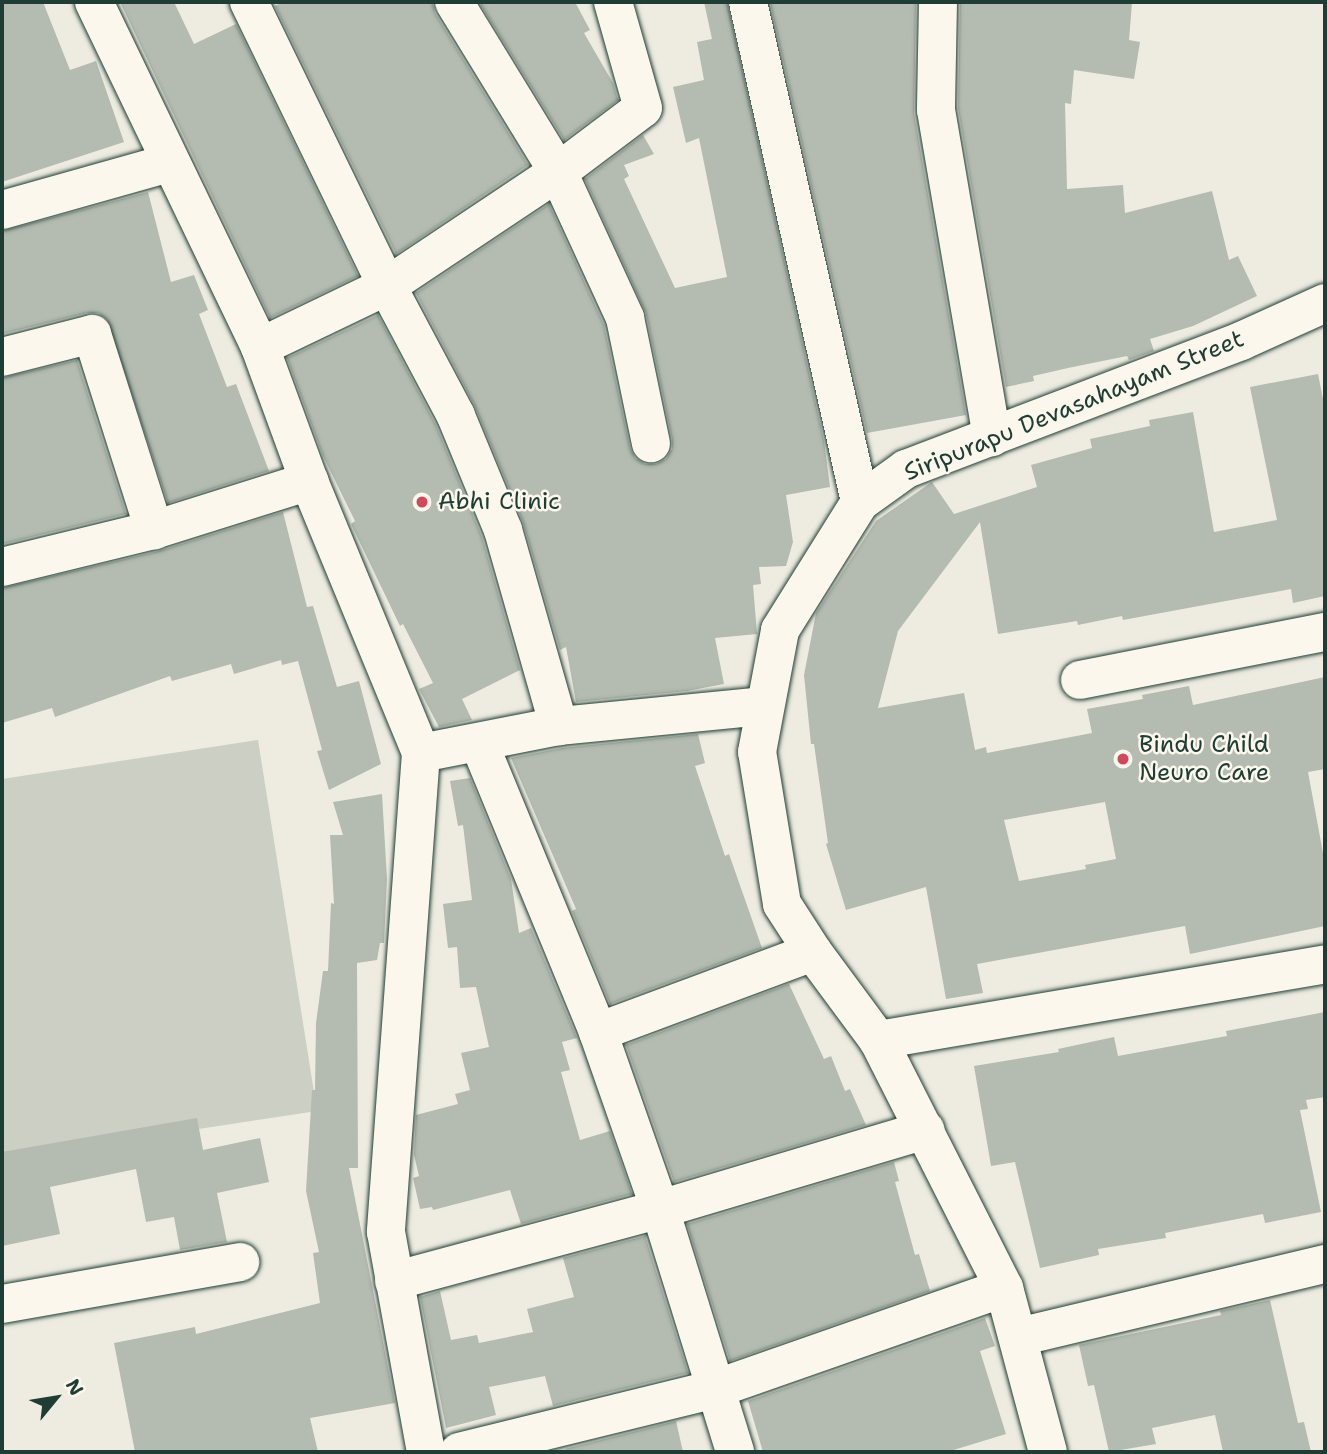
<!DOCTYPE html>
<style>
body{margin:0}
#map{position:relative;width:1327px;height:1454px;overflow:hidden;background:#eeece1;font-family:"Shantell Sans",sans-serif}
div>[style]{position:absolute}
.green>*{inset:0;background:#cbcfc4}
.building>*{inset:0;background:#b4bbb0}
.roads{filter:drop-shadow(0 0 2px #1f3d34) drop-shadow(0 0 2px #1f3d34)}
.minor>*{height:38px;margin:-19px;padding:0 19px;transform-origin:19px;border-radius:19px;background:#fbf7ec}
.dots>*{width:19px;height:19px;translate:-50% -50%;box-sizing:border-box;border:4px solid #fbf7ec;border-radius:50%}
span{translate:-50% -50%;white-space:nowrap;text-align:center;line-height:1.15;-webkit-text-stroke:5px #fbf7ec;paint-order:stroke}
.street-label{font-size:24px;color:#1f3d34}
.poi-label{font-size:24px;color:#1f3d34}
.left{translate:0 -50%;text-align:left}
.frame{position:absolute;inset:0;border:4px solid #1f3d34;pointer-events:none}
.north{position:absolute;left:21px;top:1363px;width:70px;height:70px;-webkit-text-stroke:5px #fbf7ec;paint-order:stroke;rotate:60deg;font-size:19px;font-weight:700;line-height:28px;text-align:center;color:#1f3d34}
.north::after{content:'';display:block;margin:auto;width:24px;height:32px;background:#1f3d34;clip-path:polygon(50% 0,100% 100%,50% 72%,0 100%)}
</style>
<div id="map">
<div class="green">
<i style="clip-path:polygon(258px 740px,317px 1111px,2px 1159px,2px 779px)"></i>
</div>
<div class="building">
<i style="clip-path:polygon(2px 2px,43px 2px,70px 70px,96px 61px,124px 142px,2px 182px)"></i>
<i style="clip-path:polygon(120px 2px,174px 2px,194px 44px,236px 24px,358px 276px,270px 318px)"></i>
<i style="clip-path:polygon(283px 2px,432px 2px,435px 13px,528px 165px,396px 254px,275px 6px)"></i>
<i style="clip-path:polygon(479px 2px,575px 2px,590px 30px,584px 33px,613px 83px,618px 100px,564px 140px)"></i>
<i style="clip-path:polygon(704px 2px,727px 2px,824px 441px,830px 487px,786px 495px,793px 542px,786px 566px,759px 567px,761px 584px,753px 585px,757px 634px,715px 638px,724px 684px,687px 691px,576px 702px,566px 647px,560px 650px,523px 522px,475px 406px,416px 293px,549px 204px,604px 325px,630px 448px,635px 458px,645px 464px,656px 464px,666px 459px,672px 449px,672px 439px,646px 313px,585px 179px,643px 135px,654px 154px,624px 165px,629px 176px,624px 179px,675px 288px,727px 277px,699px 138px,686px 143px,673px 87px,704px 80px,697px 42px,712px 39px)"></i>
<i style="clip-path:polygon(770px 2px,916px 2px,914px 113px,966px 415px,867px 433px)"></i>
<i style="clip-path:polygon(960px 2px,1132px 3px,1129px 40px,1140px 42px,1134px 79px,1074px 70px,1071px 104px,1065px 103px,1067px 189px,1123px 185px,1125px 213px,1212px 191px,1229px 260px,1238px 256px,1257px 296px,1193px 326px,1150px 339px,1154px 351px,1129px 360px,1127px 356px,1068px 368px,1033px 376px,1034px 381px,1006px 387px,958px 108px)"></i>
<i style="clip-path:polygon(148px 192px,171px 282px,194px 275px,208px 310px,199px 314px,227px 387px,236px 384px,269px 471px,168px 503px,107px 319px,98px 313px,87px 313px,2px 334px,2px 231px)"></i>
<i style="clip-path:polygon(378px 315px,436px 425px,482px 537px,520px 670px,462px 699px,472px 720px,439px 727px,419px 689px,433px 683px,403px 624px,400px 626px,351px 524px,355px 521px,323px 456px,287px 358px)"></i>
<i style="clip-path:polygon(77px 360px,126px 514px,3px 544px,2px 378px)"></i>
<i style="clip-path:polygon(evenodd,1318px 374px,1325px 409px,1325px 596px,1293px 603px,1291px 589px,1123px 620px,1122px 616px,1078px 625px,1077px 621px,998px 634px,980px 522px,898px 631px,878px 708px,964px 693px,975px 750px,986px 747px,987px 753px,1092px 733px,1087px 709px,1143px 699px,1142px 695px,1189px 686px,1193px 705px,1325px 677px,1325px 769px,1308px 772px,1325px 864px,1325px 926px,1190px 954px,1185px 926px,977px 964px,983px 993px,946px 999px,926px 887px,846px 910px,826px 844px,828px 843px,814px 744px,811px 744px,804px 675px,816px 613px,876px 521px,929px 484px,932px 482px,954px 514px,1037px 487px,1031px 465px,1092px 448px,1090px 439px,1150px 426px,1149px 420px,1193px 412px,1214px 532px,1277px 520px,1250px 387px,1318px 374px,1105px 802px,1116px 859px,1085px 865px,1086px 869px,1019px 881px,1004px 820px,1105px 802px)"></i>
<i style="clip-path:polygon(283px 512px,307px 607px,313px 606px,337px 687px,359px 681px,381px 764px,329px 790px,317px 751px,322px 750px,298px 661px,282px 665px,281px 660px,234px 674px,231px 664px,172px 681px,170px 676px,55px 717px,52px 708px,2px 723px,2px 588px,159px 551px)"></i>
<i style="clip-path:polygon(698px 734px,705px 763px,695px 766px,725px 856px,729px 854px,762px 948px,610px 1004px,572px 911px,576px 909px,511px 758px,562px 748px)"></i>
<i style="clip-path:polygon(470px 778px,511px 879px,519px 933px,531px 928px,577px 1038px,562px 1042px,570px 1070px,561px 1072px,580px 1140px,610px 1131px,632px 1194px,521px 1224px,510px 1190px,433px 1210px,432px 1207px,420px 1209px,413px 1178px,419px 1176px,414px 1155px,416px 1115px,458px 1104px,455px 1094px,470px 1090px,461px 1053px,489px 1047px,476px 987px,460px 988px,457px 947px,448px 948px,443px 904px,472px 900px,463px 825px,458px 826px,450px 781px)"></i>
<i style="clip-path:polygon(382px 794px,387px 879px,384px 943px,380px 943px,377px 960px,357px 963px,358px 1168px,349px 1168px,395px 1403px,310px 1418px,318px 1452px,135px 1452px,114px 1343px,195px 1327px,196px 1334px,320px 1303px,313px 1253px,319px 1252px,306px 1191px,312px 1090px,315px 1090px,316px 1023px,323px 971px,328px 971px,331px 903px,334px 904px,330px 835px,343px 835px,333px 802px)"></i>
<i style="clip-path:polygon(789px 984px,824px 1059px,831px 1056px,845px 1091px,850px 1089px,866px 1125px,674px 1182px,626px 1045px)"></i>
<i style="clip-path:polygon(1325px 1012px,1325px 1097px,1306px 1100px,1308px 1109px,1300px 1110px,1321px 1212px,1265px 1223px,1263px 1214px,1165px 1233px,1166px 1238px,1098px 1249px,1099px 1255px,1040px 1268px,1015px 1162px,991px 1166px,974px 1066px,1059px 1052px,1058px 1049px,1114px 1037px,1118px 1056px,1227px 1036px,1226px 1031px)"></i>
<i style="clip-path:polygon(197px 1118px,203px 1150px,260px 1138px,269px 1182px,217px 1193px,227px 1242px,180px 1250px,174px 1217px,146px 1222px,136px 1169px,50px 1187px,60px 1234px,2px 1246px,2px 1152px)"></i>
<i style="clip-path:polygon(894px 1162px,899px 1181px,895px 1182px,915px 1255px,919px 1254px,930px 1291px,730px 1361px,687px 1224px)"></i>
<i style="clip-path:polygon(645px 1236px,688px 1373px,553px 1406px,545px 1376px,489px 1387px,496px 1415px,446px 1428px,420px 1297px,440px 1291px,451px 1340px,477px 1335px,479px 1343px,533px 1332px,527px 1309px,574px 1297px,563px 1258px)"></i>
<i style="clip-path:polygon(1270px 1300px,1298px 1423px,1304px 1422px,1311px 1452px,1223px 1452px,1215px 1415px,1152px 1428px,1156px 1444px,1109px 1452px,1094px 1385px,1088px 1386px,1079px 1345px,1221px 1315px,1220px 1311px)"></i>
<i style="clip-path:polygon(985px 1318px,995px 1346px,980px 1351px,1006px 1434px,947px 1452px,763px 1452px,748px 1401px)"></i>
<i style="clip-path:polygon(676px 1421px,683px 1452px,566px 1452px,565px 1449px)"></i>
</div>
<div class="roads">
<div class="minor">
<i style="left:94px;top:2px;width:383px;rotate:64.3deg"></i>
<i style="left:260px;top:347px;width:143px;rotate:69.9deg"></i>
<i style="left:309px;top:481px;width:294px;rotate:67.6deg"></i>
<i style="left:421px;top:753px;width:480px;rotate:94.2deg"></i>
<i style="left:386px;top:1232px;width:224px;rotate:79.7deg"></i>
<i style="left:249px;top:2px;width:316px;rotate:64.1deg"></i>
<i style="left:387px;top:286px;width:147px;rotate:62deg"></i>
<i style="left:456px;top:416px;width:123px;rotate:67.6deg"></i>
<i style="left:503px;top:530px;width:204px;rotate:74.1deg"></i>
<i style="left:454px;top:2px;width:199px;rotate:58.5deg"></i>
<i style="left:558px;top:172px;width:161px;rotate:65.3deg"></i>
<i style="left:625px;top:318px;width:128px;rotate:78.3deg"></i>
<i style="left:748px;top:2px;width:512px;rotate:77.37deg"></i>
<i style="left:938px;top:2px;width:108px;rotate:91.1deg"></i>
<i style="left:936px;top:110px;width:332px;rotate:80.3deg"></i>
<i style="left:2px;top:210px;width:173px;rotate:-15.7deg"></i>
<i style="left:260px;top:347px;width:141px;rotate:-25.7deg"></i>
<i style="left:387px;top:286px;width:206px;rotate:-33.7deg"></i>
<i style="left:558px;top:172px;width:106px;rotate:-37deg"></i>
<i style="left:643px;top:108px;width:110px;rotate:-105.8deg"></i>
<i style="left:2px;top:357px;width:93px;rotate:-14.3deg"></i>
<i style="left:92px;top:334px;width:206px;rotate:72.4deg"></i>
<i style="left:2px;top:567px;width:156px;rotate:-13.7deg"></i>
<i style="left:154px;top:530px;width:163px;rotate:-17.5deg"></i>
<i style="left:1080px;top:680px;width:250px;rotate:-11.1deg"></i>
<i style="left:479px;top:743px;width:313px;rotate:67.6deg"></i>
<i style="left:598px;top:1032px;width:188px;rotate:70.7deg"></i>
<i style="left:660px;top:1209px;width:254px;rotate:72.8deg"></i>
<i style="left:421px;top:753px;width:141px;rotate:-11.1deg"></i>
<i style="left:559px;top:726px;width:206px;rotate:-5.6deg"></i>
<i style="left:598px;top:1032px;width:229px;rotate:-20.4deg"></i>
<i style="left:878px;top:1040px;width:453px;rotate:-9.6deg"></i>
<i style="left:394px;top:1281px;width:276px;rotate:-15.1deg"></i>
<i style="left:660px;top:1209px;width:277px;rotate:-16.6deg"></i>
<i style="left:2px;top:1304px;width:242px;rotate:-10deg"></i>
<i style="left:1018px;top:1337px;width:316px;rotate:-13.4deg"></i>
<i style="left:459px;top:1452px;width:264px;rotate:-13.8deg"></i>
<i style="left:715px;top:1389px;width:306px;rotate:-19.3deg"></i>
<i style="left:1048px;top:1452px;width:170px;rotate:-105deg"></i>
<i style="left:1004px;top:1288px;width:278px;rotate:-116.9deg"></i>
<i style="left:878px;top:1040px;width:109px;rotate:-126.5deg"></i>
<i style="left:813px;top:952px;width:57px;rotate:-122.9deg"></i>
<i style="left:782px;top:904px;width:154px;rotate:-99.3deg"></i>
<i style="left:757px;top:752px;width:124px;rotate:-79.3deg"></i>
<i style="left:780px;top:630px;width:151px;rotate:-58deg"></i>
<i style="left:860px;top:502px;width:57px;rotate:-35.7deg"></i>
<i style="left:906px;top:469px;width:359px;rotate:-20.9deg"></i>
<i style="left:1241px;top:341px;width:92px;rotate:-24.3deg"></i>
</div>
</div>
<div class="dots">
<i style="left:422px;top:502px;background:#d1495b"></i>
<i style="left:1123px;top:759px;background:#d1495b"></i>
</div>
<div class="street-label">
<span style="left:1074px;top:406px;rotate:-22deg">Siripurapu Devasahayam Street</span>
</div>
<div class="poi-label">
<span class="left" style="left:438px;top:502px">Abhi Clinic</span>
<span class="left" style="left:1139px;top:759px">Bindu Child<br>Neuro Care</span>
</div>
<div class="frame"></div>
<div class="north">N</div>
</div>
